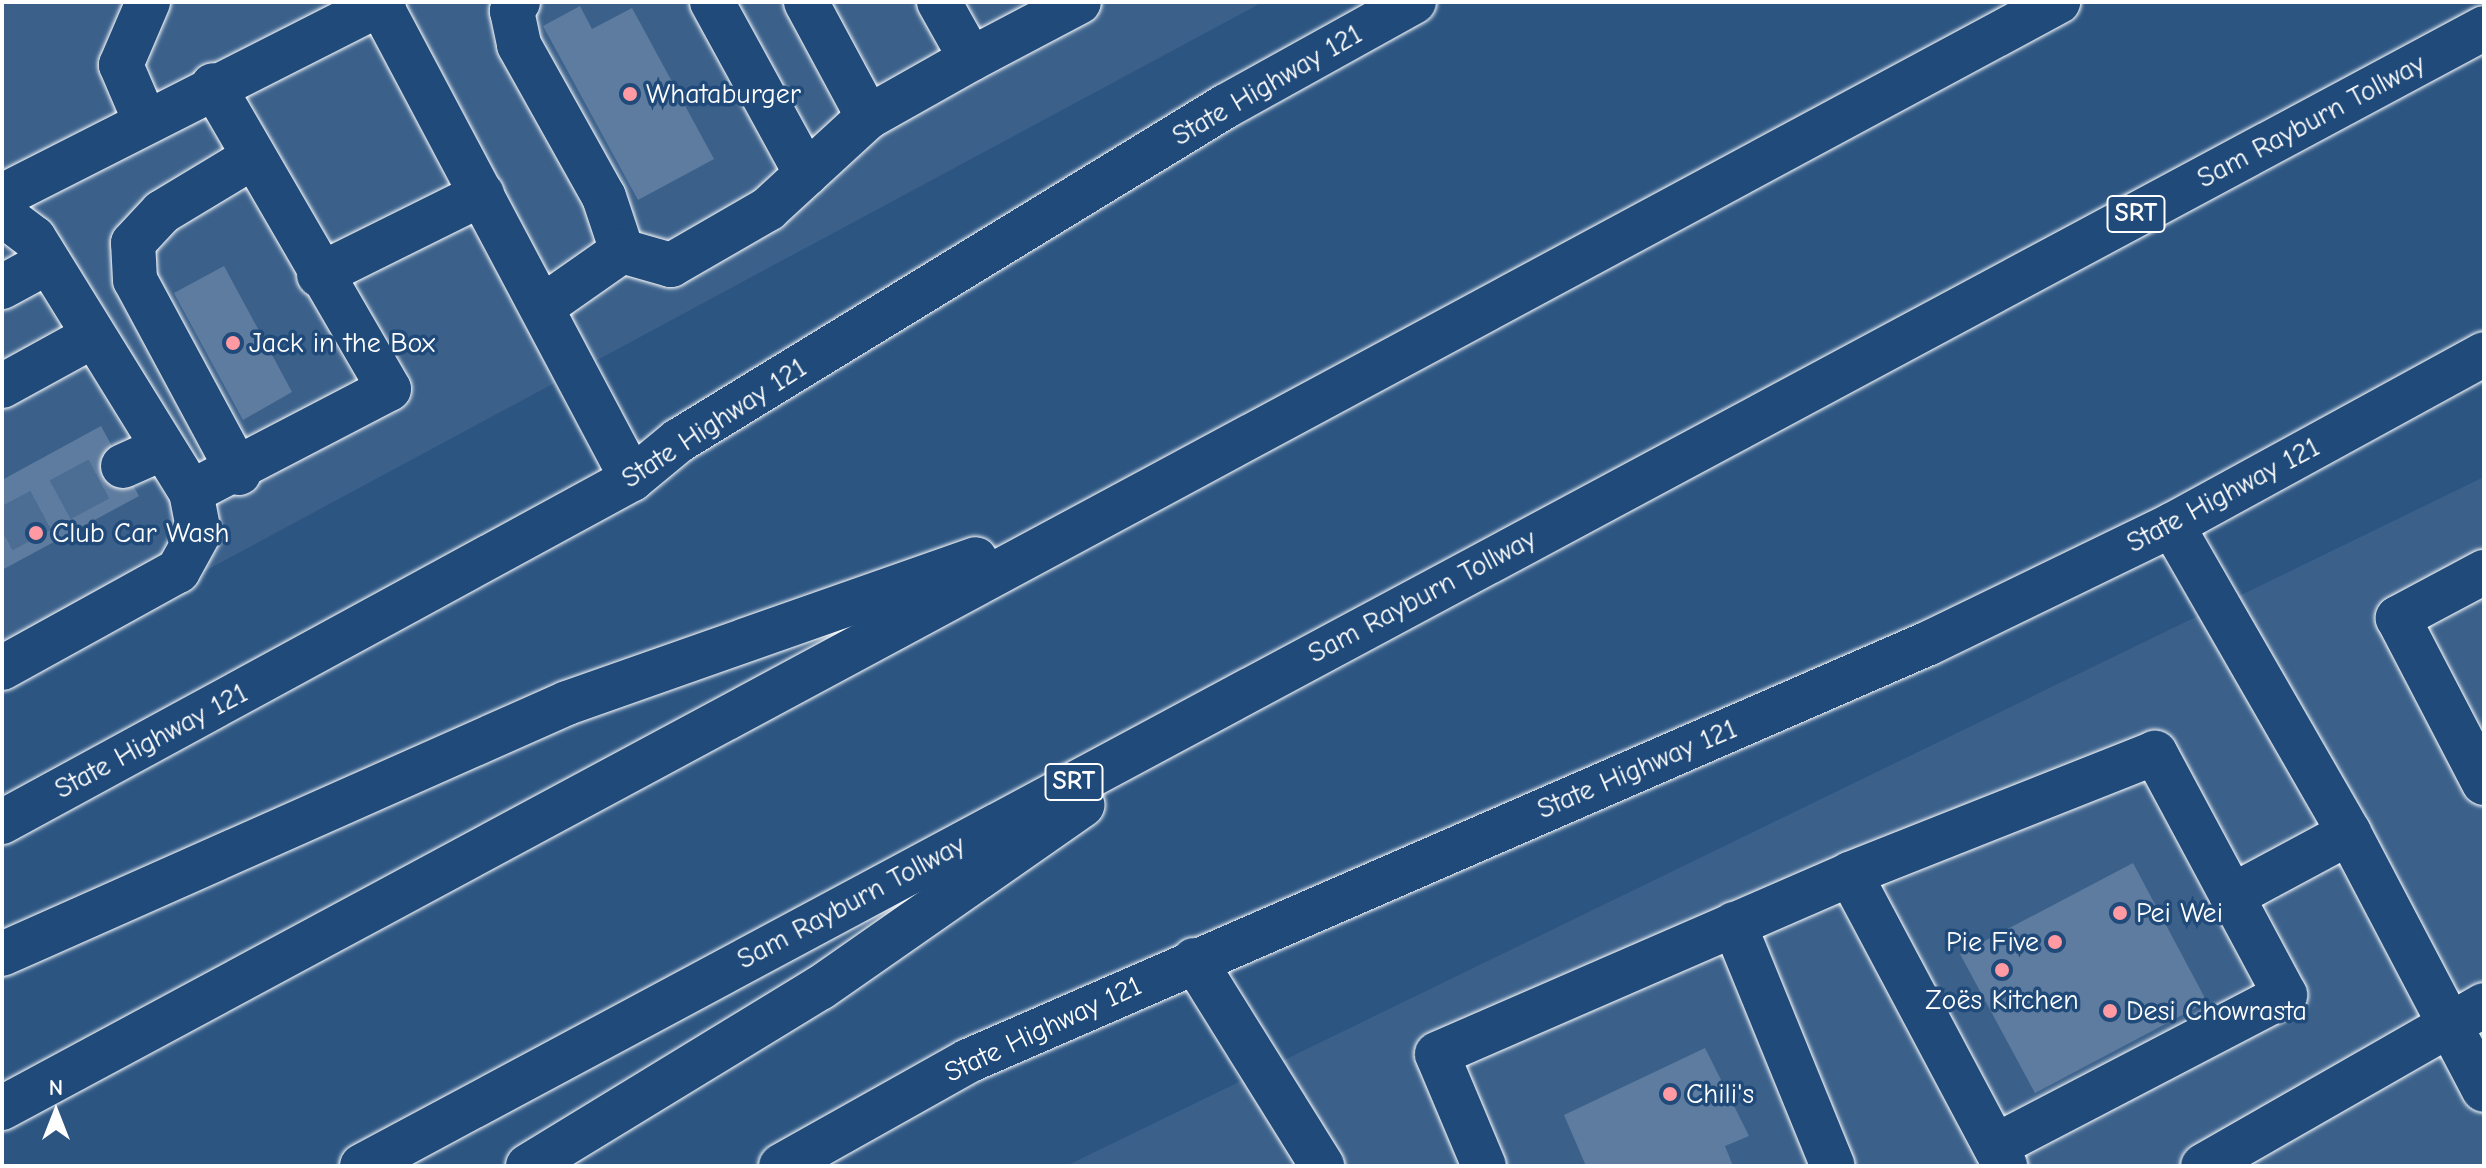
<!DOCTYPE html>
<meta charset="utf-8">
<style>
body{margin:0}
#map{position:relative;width:2486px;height:1168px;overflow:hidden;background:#2c5582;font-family:"Comic Neue",sans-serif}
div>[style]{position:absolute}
.built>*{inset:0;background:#3b618b}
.building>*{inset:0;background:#5e7c9f}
.minor-tunnel>*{height:44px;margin-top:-22px;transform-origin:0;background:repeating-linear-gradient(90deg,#4c6e95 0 44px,transparent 0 66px)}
.roads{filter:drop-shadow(0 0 2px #fff) drop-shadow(0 0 2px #fff)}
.minor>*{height:44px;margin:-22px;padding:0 22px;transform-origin:22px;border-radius:22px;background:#1f4a7a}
.major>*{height:44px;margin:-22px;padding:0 22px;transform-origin:22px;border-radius:22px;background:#1f4a7a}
.highway>*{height:44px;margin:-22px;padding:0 22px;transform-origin:22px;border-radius:22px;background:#1f4a7a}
.dots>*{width:22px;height:22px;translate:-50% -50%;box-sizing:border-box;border:4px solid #1f4a7a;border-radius:50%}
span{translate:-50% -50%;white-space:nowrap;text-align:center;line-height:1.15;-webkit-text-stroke:7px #1f4a7a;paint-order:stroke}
.shield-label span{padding:2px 6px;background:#1f4a7a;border:2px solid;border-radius:6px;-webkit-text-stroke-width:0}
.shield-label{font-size:26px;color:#fff;font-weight:700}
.street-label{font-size:28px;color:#fff}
.poi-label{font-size:28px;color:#fff}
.left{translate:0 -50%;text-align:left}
.right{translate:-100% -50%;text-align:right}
.frame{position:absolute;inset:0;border:4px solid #fff;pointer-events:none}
.north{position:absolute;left:16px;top:1072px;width:80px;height:80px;-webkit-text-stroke:6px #1f4a7a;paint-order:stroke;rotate:0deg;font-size:22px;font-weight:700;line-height:32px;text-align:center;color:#fff}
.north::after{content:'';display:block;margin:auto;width:28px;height:36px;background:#fff;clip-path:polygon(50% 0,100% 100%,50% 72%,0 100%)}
</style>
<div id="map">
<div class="built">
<i style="clip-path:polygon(2px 2px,1263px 2px,2px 680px)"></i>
<i style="clip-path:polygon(2484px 477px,2484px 1166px,1066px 1166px)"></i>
</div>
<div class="building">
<i style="clip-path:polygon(580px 6px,592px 29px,632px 8px,714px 159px,638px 200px,543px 26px)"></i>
<i style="clip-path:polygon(224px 266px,292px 392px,243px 420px,174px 293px)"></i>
<i style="clip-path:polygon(101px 426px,139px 496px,2px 570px,2px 480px)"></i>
<i style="clip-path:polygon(2133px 863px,2207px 1002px,2035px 1093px,1960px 954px)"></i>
<i style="clip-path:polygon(1705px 1048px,1749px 1136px,1725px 1146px,1733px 1166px,1586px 1166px,1564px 1115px)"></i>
</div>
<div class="minor-tunnel">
<i style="left:2px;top:531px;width:137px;rotate:-28.2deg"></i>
</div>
<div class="roads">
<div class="minor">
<i style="left:379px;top:2px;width:540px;rotate:62.06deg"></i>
<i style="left:518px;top:2px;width:11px;rotate:124deg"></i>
<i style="left:512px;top:11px;width:35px;rotate:78deg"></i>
<i style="left:519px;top:45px;width:174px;rotate:60.8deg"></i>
<i style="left:604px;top:197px;width:57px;rotate:71.6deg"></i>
<i style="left:712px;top:2px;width:196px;rotate:61.3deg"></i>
<i style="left:806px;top:2px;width:131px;rotate:61.7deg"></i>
<i style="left:939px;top:2px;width:65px;rotate:60.7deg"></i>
<i style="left:971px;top:59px;width:122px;rotate:-27.8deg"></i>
<i style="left:145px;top:121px;width:61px;rotate:-113.2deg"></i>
<i style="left:121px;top:65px;width:69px;rotate:-66.8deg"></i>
<i style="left:2px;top:196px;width:428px;rotate:-26.9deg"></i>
<i style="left:2px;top:214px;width:40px;rotate:37deg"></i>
<i style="left:34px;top:238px;width:299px;rotate:58.3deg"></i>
<i style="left:191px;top:492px;width:223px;rotate:-27.5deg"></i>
<i style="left:389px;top:389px;width:351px;rotate:-120.1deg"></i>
<i style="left:319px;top:275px;width:182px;rotate:-26.4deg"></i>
<i style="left:2px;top:287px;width:52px;rotate:-28.5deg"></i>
<i style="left:542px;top:307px;width:98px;rotate:-35deg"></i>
<i style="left:622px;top:251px;width:51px;rotate:15.9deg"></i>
<i style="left:671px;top:265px;width:112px;rotate:-30deg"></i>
<i style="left:768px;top:209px;width:136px;rotate:-42.6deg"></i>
<i style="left:868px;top:117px;width:118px;rotate:-29.4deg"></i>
<i style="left:2px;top:386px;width:104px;rotate:-28.8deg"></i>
<i style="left:123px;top:466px;width:42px;rotate:-24.1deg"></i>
<i style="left:239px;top:473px;width:219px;rotate:-118.3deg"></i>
<i style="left:135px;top:280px;width:37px;rotate:-93deg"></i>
<i style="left:133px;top:243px;width:42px;rotate:-46.9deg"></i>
<i style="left:162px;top:212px;width:106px;rotate:-31.1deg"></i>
<i style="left:2172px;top:525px;width:355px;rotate:60.1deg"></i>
<i style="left:2349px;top:833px;width:290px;rotate:62.3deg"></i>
<i style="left:2484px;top:572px;width:98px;rotate:151.9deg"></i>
<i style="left:2398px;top:618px;width:186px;rotate:62.5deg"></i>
<i style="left:2px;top:668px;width:201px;rotate:-28.9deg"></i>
<i style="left:178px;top:571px;width:43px;rotate:-61.1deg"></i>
<i style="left:199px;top:533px;width:42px;rotate:-101deg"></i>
<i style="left:2232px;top:896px;width:133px;rotate:-28.3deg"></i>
<i style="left:1734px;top:924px;width:261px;rotate:67.8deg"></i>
<i style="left:1194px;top:960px;width:243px;rotate:58.1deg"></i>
<i style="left:1995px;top:1146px;width:327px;rotate:-27.5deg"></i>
<i style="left:2285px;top:995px;width:275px;rotate:-118.2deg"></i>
<i style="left:2155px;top:753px;width:328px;rotate:158.4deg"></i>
<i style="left:1850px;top:874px;width:331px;rotate:62deg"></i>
<i style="left:1484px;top:1166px;width:121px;rotate:-112.8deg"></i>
<i style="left:1437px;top:1054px;width:451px;rotate:-23.5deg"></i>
<i style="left:2203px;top:1166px;width:324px;rotate:-29.8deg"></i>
</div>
<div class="major">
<i style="left:2px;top:822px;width:717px;rotate:-28.57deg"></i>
<i style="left:632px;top:479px;width:60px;rotate:-39.6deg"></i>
<i style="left:678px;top:441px;width:642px;rotate:-31.44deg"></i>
<i style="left:1226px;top:106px;width:215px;rotate:-29deg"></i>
<i style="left:781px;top:1166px;width:214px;rotate:-29.3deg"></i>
<i style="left:968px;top:1061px;width:1048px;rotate:-23.51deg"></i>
<i style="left:1929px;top:643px;width:270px;rotate:-25.9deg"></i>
<i style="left:2172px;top:525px;width:356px;rotate:-28.7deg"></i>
</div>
<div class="highway">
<i style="left:2px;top:954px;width:618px;rotate:-23.95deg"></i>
<i style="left:567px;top:703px;width:433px;rotate:-19.4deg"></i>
<i style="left:2px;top:1108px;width:2335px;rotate:-28.28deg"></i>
<i style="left:362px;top:1166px;width:2408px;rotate:-28.2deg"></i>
<i style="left:528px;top:1166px;width:342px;rotate:-31.4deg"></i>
<i style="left:820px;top:988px;width:320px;rotate:-34.9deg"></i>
</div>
</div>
<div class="dots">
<i style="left:630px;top:94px;background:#ff9aa2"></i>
<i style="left:233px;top:343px;background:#ff9aa2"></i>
<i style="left:36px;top:533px;background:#ff9aa2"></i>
<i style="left:2120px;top:913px;background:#ff9aa2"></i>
<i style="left:2055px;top:942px;background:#ff9aa2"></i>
<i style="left:2002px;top:970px;background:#ff9aa2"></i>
<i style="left:2110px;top:1011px;background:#ff9aa2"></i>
<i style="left:1670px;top:1094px;background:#ff9aa2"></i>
</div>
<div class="shield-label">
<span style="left:2136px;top:214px">SRT</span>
<span style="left:1074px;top:782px">SRT</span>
</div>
<div class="street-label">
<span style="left:1267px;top:85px;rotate:-30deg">State Highway 121</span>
<span style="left:2311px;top:121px;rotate:-28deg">Sam Rayburn Tollway</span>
<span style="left:714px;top:423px;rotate:-33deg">State Highway 121</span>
<span style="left:2223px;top:495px;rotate:-28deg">State Highway 121</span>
<span style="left:1422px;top:596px;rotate:-28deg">Sam Rayburn Tollway</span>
<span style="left:151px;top:741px;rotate:-28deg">State Highway 121</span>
<span style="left:1637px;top:769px;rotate:-23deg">State Highway 121</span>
<span style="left:851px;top:902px;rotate:-28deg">Sam Rayburn Tollway</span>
<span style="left:1043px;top:1029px;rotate:-25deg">State Highway 121</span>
</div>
<div class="poi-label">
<span class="left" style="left:646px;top:94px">Whataburger</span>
<span class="left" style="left:249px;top:343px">Jack in the Box</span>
<span class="left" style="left:52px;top:533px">Club Car Wash</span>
<span class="left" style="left:2136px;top:913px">Pei Wei</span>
<span class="right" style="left:2039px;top:942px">Pie Five</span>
<span style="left:2002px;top:1000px">Zoës Kitchen</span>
<span class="left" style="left:2126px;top:1011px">Desi Chowrasta</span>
<span class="left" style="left:1686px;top:1094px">Chili's</span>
</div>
<div class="frame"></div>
<div class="north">N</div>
</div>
